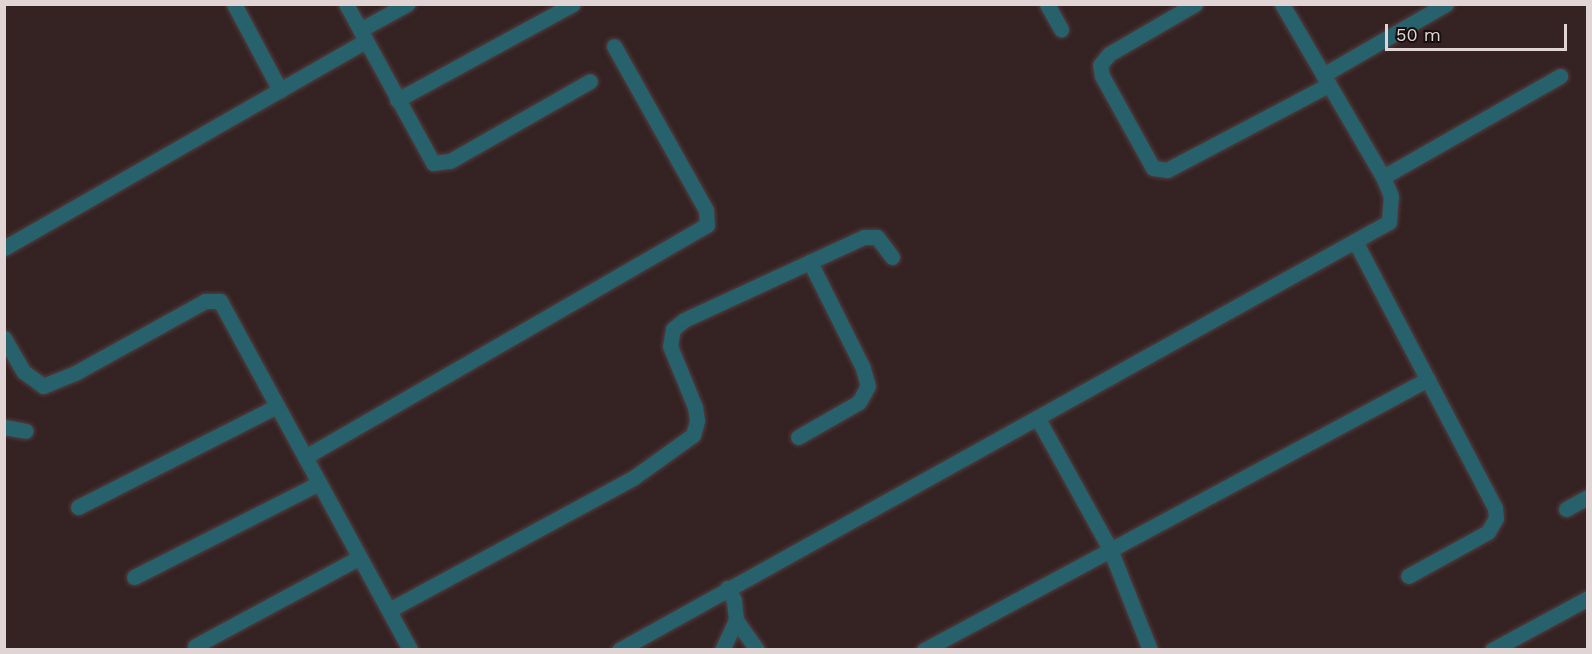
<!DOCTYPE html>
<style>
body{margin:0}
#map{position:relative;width:1592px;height:654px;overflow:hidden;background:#352223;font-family:"Work Sans",sans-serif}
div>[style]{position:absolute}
.roads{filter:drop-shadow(0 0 2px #513e3f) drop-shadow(0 0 2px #513e3f)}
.street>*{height:15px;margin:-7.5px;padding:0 7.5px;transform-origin:7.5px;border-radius:7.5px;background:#26616c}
span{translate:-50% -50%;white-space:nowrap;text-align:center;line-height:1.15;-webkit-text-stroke:6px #170e0e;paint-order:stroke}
.frame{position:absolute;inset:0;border:6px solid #e1d4d4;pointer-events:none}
.scale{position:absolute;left:1385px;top:24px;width:182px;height:27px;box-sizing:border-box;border:3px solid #e1d4d4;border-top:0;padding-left:8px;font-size:18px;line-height:21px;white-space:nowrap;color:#e1d4d4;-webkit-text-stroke:4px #170e0e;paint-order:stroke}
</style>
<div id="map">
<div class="roads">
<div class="street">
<i style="left:234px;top:4px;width:98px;rotate:61.9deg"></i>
<i style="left:346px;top:4px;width:181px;rotate:61.3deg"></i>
<i style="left:433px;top:163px;width:17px;rotate:-7deg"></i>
<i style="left:450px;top:161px;width:161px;rotate:-29.7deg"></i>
<i style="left:1047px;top:4px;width:29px;rotate:61deg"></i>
<i style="left:1195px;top:4px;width:99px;rotate:149.8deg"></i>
<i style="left:1109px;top:54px;width:14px;rotate:129deg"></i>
<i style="left:1100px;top:65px;width:11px;rotate:80deg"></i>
<i style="left:1102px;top:76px;width:105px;rotate:61deg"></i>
<i style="left:1153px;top:168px;width:14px;rotate:8deg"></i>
<i style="left:1167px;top:170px;width:182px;rotate:-27.8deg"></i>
<i style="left:360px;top:30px;width:54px;rotate:-29deg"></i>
<i style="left:1323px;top:75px;width:142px;rotate:-30deg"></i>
<i style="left:397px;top:100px;width:200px;rotate:-28.6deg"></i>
<i style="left:1383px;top:177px;width:204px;rotate:-29.7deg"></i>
<i style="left:1356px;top:243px;width:299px;rotate:62.3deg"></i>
<i style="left:1495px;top:508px;width:10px;rotate:84deg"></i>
<i style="left:1496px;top:518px;width:16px;rotate:120deg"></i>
<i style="left:1488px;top:532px;width:91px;rotate:151.2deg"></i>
<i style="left:4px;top:248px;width:417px;rotate:-29.8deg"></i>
<i style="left:4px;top:338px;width:39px;rotate:60deg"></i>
<i style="left:24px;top:372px;width:24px;rotate:36deg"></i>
<i style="left:43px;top:386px;width:37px;rotate:-22deg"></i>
<i style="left:77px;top:372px;width:146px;rotate:-29deg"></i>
<i style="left:205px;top:301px;width:15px"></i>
<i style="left:220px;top:301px;width:397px;rotate:61.4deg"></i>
<i style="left:1038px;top:419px;width:149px;rotate:61deg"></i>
<i style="left:1110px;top:549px;width:109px;rotate:68.4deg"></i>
<i style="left:4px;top:427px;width:22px;rotate:10deg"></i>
<i style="left:798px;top:437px;width:70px;rotate:-29.8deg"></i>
<i style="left:859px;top:402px;width:18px;rotate:-61deg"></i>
<i style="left:868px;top:386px;width:19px;rotate:-106deg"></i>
<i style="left:863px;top:368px;width:119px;rotate:-116.6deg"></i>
<i style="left:305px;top:457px;width:464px;rotate:-30deg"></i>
<i style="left:707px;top:225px;width:15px;rotate:-94deg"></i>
<i style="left:706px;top:210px;width:188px;rotate:-119.3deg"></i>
<i style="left:78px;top:507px;width:223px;rotate:-26.9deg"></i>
<i style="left:1566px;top:509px;width:25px;rotate:-29deg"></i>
<i style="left:134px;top:577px;width:208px;rotate:-26.9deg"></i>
<i style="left:389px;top:610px;width:277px;rotate:-28.4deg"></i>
<i style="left:633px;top:478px;width:74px;rotate:-35.6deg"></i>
<i style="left:693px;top:435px;width:15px;rotate:-74deg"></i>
<i style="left:697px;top:421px;width:14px;rotate:-98deg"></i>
<i style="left:695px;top:407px;width:66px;rotate:-112.3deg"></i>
<i style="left:670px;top:346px;width:17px;rotate:-80deg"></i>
<i style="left:673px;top:329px;width:14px;rotate:-39deg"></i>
<i style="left:684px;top:320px;width:198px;rotate:-24.8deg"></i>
<i style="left:864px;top:237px;width:13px"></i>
<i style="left:877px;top:237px;width:25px;rotate:53deg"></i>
<i style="left:736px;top:620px;width:37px;rotate:55deg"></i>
<i style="left:195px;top:646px;width:187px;rotate:-28.3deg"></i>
<i style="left:619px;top:650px;width:881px;rotate:-29.07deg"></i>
<i style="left:1389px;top:222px;width:26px;rotate:-86deg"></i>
<i style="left:1391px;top:196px;width:21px;rotate:-113deg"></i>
<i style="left:1383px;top:177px;width:200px;rotate:-120.3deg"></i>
<i style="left:722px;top:650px;width:33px;rotate:-65deg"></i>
<i style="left:736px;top:620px;width:20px;rotate:-96deg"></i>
<i style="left:734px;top:600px;width:14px;rotate:-120deg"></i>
<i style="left:924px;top:650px;width:572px;rotate:-28.27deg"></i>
<i style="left:1492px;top:650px;width:109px;rotate:-28.4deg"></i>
</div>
</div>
<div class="frame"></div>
<div class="scale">50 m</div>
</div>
